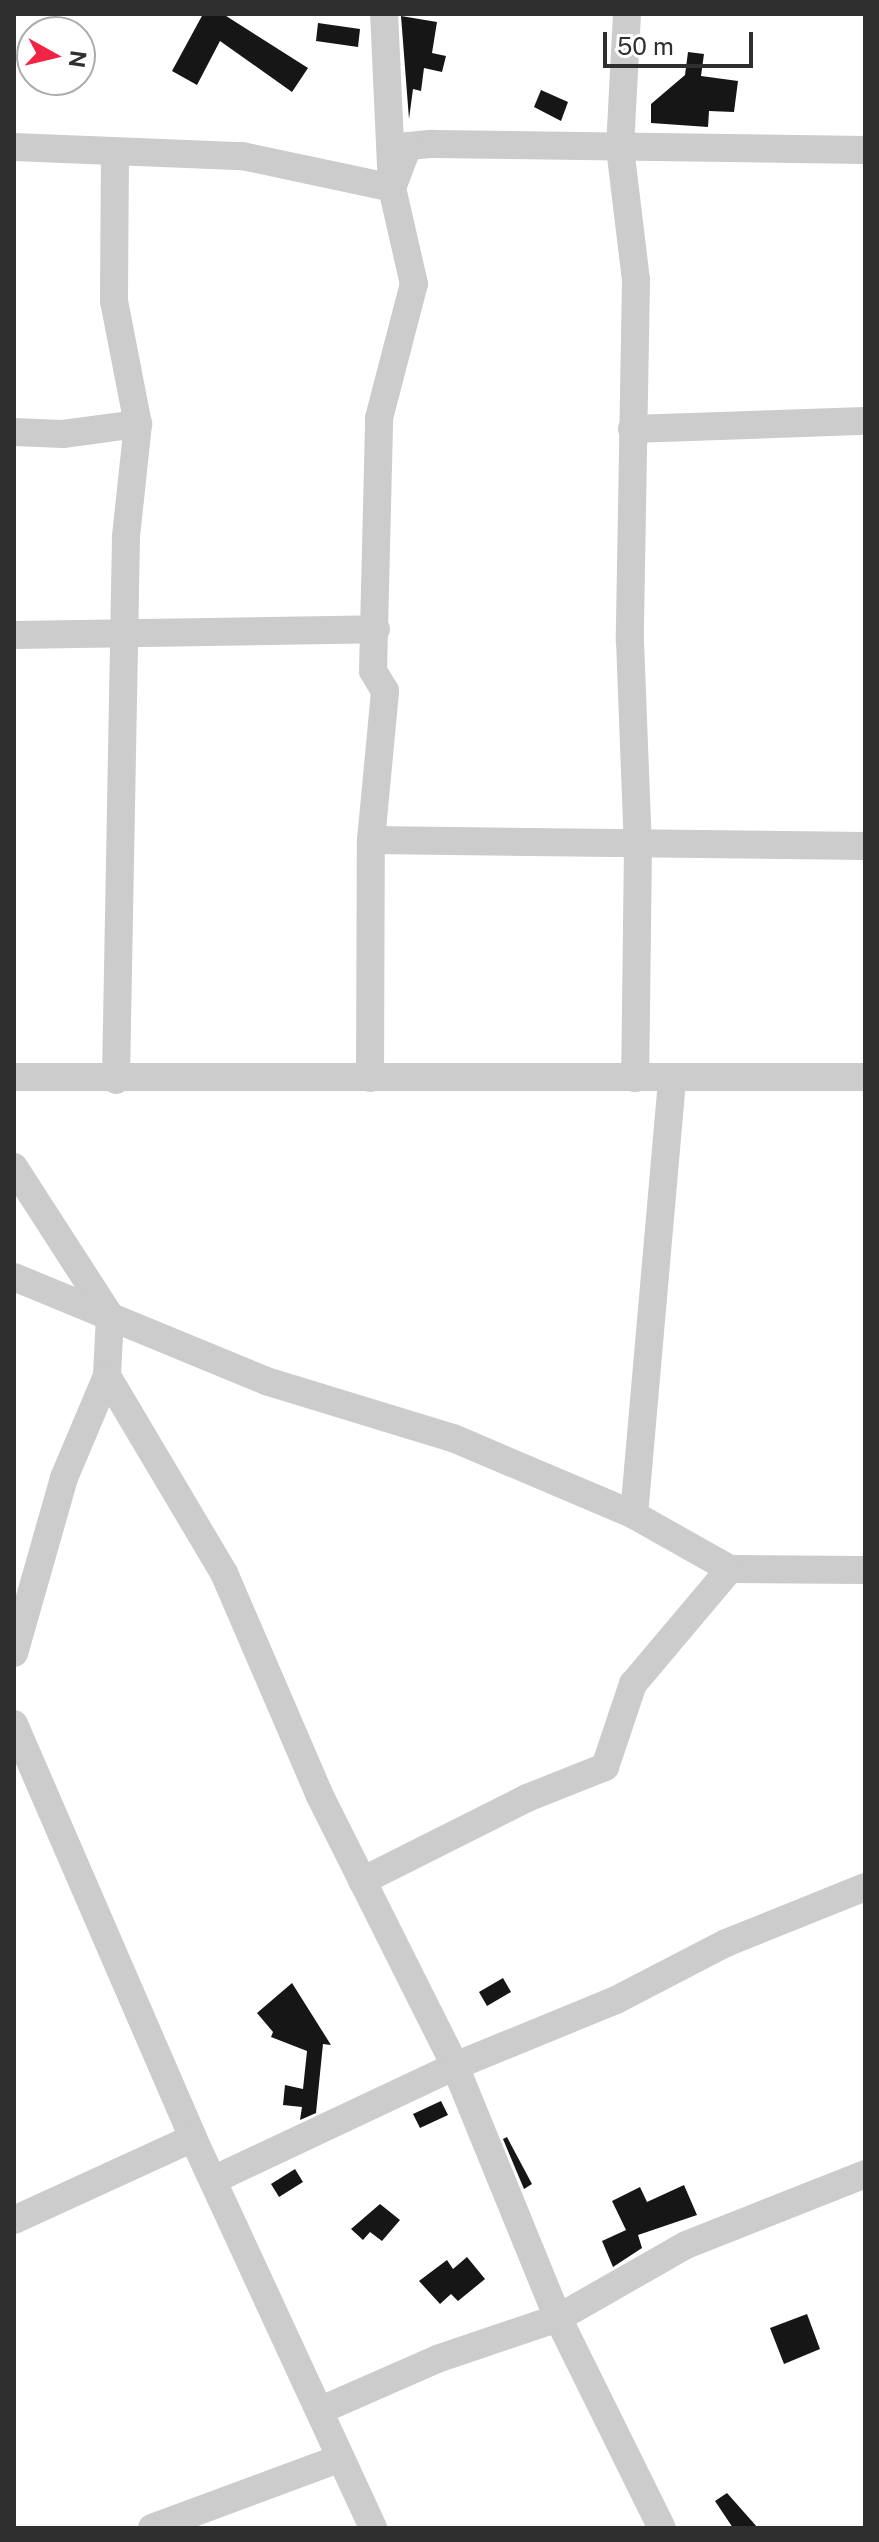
<!DOCTYPE html>
<style>
body{margin:0}
#map{position:relative;width:879px;height:2542px;overflow:hidden;background:#fff;font-family:"Public Sans",sans-serif}
div>[style]{position:absolute}
.building>*{inset:0;background:#161616}
.minor>*{height:28px;margin:-14px;padding:0 14px;transform-origin:14px;border-radius:14px;background:#ccc}
span{translate:-50% -50%;white-space:nowrap;text-align:center;line-height:1.15;-webkit-text-stroke:8px #fff;paint-order:stroke}
.frame{position:absolute;inset:0;border:16px solid #2f2f2f;pointer-events:none}
.north{position:absolute;left:16px;top:16px;width:80px;height:80px;box-sizing:border-box;background:#fff;border:2px solid #acacac;border-radius:50%;rotate:98deg;font-size:22px;font-weight:700;line-height:32px;text-align:center;color:#2f2f2f}
.north::after{content:'';display:block;margin:auto;width:28px;height:36px;background:#f22443;clip-path:polygon(50% 0,100% 100%,50% 72%,0 100%)}
.scale{position:absolute;left:603px;top:32px;width:150px;height:36px;box-sizing:border-box;border:4px solid #2f2f2f;border-top:0;padding-left:10px;font-size:24px;line-height:28px;white-space:nowrap;color:#2f2f2f;-webkit-text-stroke:6px #fff;paint-order:stroke}
</style>
<div id="map">
<div class="building">
<i style="clip-path:polygon(203px 14px,223px 14px,308px 68px,292px 92px,220px 41px,197px 85px,172px 71px)"></i>
<i style="clip-path:polygon(401px 16px,437px 22px,432px 53px,446px 56px,442px 72px,424px 68px,421px 91px,413px 89px,409px 119px)"></i>
<i style="clip-path:polygon(318px 23px,360px 29px,358px 47px,316px 41px)"></i>
<i style="clip-path:polygon(688px 52px,704px 54px,701px 76px,738px 81px,734px 112px,709px 111px,708px 127px,651px 123px,651px 104px,685px 75px)"></i>
<i style="clip-path:polygon(541px 90px,568px 102px,561px 121px,534px 107px)"></i>
<i style="clip-path:polygon(503px 1978px,511px 1992px,487px 2006px,479px 1992px)"></i>
<i style="clip-path:polygon(292px 1983px,331px 2045px,323px 2044px,316px 2113px,300px 2120px,302px 2107px,283px 2105px,285px 2085px,303px 2089px,307px 2051px,271px 2037px,273px 2032px,257px 2013px)"></i>
<i style="clip-path:polygon(441px 2101px,448px 2115px,420px 2128px,413px 2114px)"></i>
<i style="clip-path:polygon(507px 2137px,532px 2184px,524px 2189px,503px 2139px)"></i>
<i style="clip-path:polygon(295px 2169px,303px 2182px,279px 2197px,271px 2184px)"></i>
<i style="clip-path:polygon(684px 2185px,697px 2215px,638px 2235px,642px 2248px,613px 2267px,602px 2241px,626px 2230px,612px 2201px,640px 2187px,647px 2202px)"></i>
<i style="clip-path:polygon(380px 2204px,400px 2220px,382px 2241px,370px 2232px,363px 2240px,351px 2229px)"></i>
<i style="clip-path:polygon(467px 2257px,485px 2279px,458px 2301px,451px 2294px,440px 2304px,419px 2281px,447px 2260px,453px 2269px)"></i>
<i style="clip-path:polygon(807px 2314px,820px 2349px,784px 2364px,770px 2328px)"></i>
<i style="clip-path:polygon(727px 2493px,758px 2528px,733px 2528px,715px 2501px)"></i>
</div>
<div class="minor">
<i style="left:627px;top:14px;width:134px;rotate:93deg"></i>
<i style="left:620px;top:148px;width:133px;rotate:83.1deg"></i>
<i style="left:636px;top:280px;width:361px;rotate:91deg"></i>
<i style="left:630px;top:641px;width:204px;rotate:87.8deg"></i>
<i style="left:638px;top:845px;width:233px;rotate:90.7deg"></i>
<i style="left:14px;top:147px;width:228px;rotate:2.3deg"></i>
<i style="left:242px;top:156px;width:153px;rotate:12deg"></i>
<i style="left:392px;top:188px;width:45px;rotate:-69.1deg"></i>
<i style="left:408px;top:146px;width:25px;rotate:-5deg"></i>
<i style="left:433px;top:144px;width:432px;rotate:0.8deg"></i>
<i style="left:115px;top:152px;width:149px;rotate:90.4deg"></i>
<i style="left:114px;top:301px;width:125px;rotate:79deg"></i>
<i style="left:138px;top:424px;width:114px;rotate:96.1deg"></i>
<i style="left:126px;top:537px;width:543px;rotate:91.06deg"></i>
<i style="left:632px;top:429px;width:233px;rotate:-2deg"></i>
<i style="left:14px;top:432px;width:49px;rotate:2.3deg"></i>
<i style="left:63px;top:434px;width:76px;rotate:-7.6deg"></i>
<i style="left:14px;top:635px;width:362px;rotate:-0.9deg"></i>
<i style="left:371px;top:840px;width:494px;rotate:0.7deg"></i>
<i style="left:14px;top:1077px;width:851px"></i>
<i style="left:370px;top:1078px;width:238px;rotate:-89.8deg"></i>
<i style="left:371px;top:840px;width:150px;rotate:-84.6deg"></i>
<i style="left:385px;top:691px;width:23px;rotate:-121deg"></i>
<i style="left:373px;top:671px;width:253px;rotate:-88.6deg"></i>
<i style="left:379px;top:418px;width:138px;rotate:-75.4deg"></i>
<i style="left:414px;top:284px;width:98px;rotate:-102.9deg"></i>
<i style="left:392px;top:188px;width:174px;rotate:-92.6deg"></i>
<i style="left:14px;top:1167px;width:177px;rotate:57.2deg"></i>
<i style="left:110px;top:1316px;width:60px;rotate:92.9deg"></i>
<i style="left:107px;top:1376px;width:111px;rotate:112.9deg"></i>
<i style="left:64px;top:1478px;width:182px;rotate:105.9deg"></i>
<i style="left:14px;top:1277px;width:273px;rotate:22.4deg"></i>
<i style="left:266px;top:1381px;width:195px;rotate:17deg"></i>
<i style="left:453px;top:1438px;width:197px;rotate:23deg"></i>
<i style="left:634px;top:1515px;width:110px;rotate:29.4deg"></i>
<i style="left:730px;top:1569px;width:135px;rotate:0.4deg"></i>
<i style="left:107px;top:1376px;width:229px;rotate:59.3deg"></i>
<i style="left:224px;top:1573px;width:241px;rotate:66.7deg"></i>
<i style="left:319px;top:1794px;width:304px;rotate:63.4deg"></i>
<i style="left:455px;top:2066px;width:272px;rotate:67.8deg"></i>
<i style="left:558px;top:2318px;width:234px;rotate:63.7deg"></i>
<i style="left:634px;top:1515px;width:439px;rotate:-85deg"></i>
<i style="left:14px;top:1724px;width:451px;rotate:66.6deg"></i>
<i style="left:193px;top:2138px;width:430px;rotate:65.2deg"></i>
<i style="left:362px;top:1881px;width:185px;rotate:-26.7deg"></i>
<i style="left:527px;top:1798px;width:84px;rotate:-21.7deg"></i>
<i style="left:605px;top:1767px;width:88px;rotate:-71.4deg"></i>
<i style="left:633px;top:1684px;width:150px;rotate:-49.9deg"></i>
<i style="left:213px;top:2180px;width:268px;rotate:-25.2deg"></i>
<i style="left:455px;top:2066px;width:174px;rotate:-22.3deg"></i>
<i style="left:616px;top:2000px;width:124px;rotate:-27.4deg"></i>
<i style="left:726px;top:1943px;width:150px;rotate:-21.9deg"></i>
<i style="left:14px;top:2220px;width:197px;rotate:-24.6deg"></i>
<i style="left:321px;top:2410px;width:127px;rotate:-23.7deg"></i>
<i style="left:437px;top:2359px;width:128px;rotate:-18.7deg"></i>
<i style="left:558px;top:2318px;width:147px;rotate:-29.7deg"></i>
<i style="left:686px;top:2245px;width:193px;rotate:-21.6deg"></i>
<i style="left:152px;top:2528px;width:199px;rotate:-20.3deg"></i>
</div>
<div class="frame"></div>
<div class="north">N</div>
<div class="scale">50 m</div>
</div>
